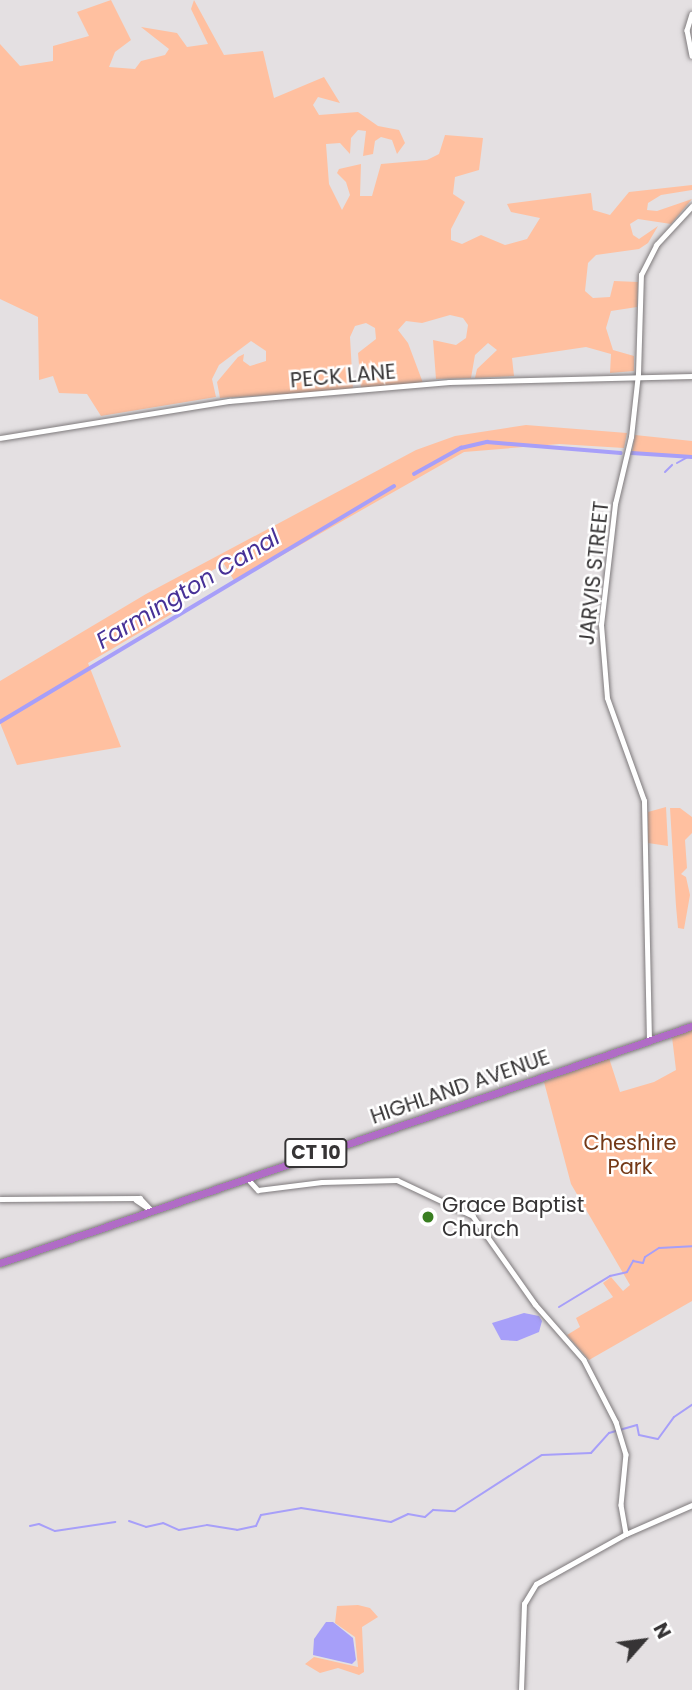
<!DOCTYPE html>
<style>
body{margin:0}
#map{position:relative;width:692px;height:1690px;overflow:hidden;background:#e4e0e2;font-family:Poppins,sans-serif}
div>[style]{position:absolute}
.green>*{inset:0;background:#ffc0a0}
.water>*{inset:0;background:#a79ff9}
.stream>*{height:2px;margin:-1px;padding:0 1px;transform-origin:1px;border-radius:1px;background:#a79ff9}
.canal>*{height:3.5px;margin:-1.75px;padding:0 1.75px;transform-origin:1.75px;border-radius:1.75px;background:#a79ff9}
.roads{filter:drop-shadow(0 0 2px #7e7a7c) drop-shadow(0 0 2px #7e7a7c)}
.secondary>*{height:4.5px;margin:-2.25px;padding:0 2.25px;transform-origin:2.25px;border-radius:2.25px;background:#fff}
.highway>*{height:7px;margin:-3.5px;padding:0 3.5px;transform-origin:3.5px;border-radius:3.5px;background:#b06cc6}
.dots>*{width:19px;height:19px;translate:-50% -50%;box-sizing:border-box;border:4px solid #fff;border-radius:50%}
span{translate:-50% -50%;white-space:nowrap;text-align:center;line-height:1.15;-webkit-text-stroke:5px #fff;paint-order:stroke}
.shield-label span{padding:2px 5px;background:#fff;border:2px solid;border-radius:5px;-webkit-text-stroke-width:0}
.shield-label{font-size:19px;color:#363435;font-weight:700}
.street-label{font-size:21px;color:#363435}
.park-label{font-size:21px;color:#743917}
.poi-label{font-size:21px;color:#363435}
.left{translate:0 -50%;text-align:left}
.water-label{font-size:23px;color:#473197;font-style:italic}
.north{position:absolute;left:608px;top:1606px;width:70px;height:70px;-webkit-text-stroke:5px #fff;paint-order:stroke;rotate:62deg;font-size:19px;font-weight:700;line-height:28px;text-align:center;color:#363435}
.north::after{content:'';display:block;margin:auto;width:24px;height:32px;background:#363435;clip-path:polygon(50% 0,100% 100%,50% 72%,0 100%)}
</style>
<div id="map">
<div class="green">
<i style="clip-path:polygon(111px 0,131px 40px,115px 52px,109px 67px,135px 69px,141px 61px,165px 55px,169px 49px,141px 27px,177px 33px,187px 47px,208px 44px,191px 9px,194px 0,224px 55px,263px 51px,274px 98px,324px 77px,340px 103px,318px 97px,313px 105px,319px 115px,358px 112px,378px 126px,399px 130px,405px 143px,397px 154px,392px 140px,381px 137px,375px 141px,373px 154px,363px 156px,366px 131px,358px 130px,351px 138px,350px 154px,340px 143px,326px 144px,329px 184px,342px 210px,350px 195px,346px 182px,337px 173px,339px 169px,361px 164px,360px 196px,372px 196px,381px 164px,427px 160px,439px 154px,445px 135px,483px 138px,479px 170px,455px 177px,453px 194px,465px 202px,451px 229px,451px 240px,462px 244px,481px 235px,505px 245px,527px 239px,540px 218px,511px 212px,507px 204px,591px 193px,593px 210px,610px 215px,629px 192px,692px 185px,692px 190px,661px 195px,648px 203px,647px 210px,657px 211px,692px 199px,671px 224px,638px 219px,630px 224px,633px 235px,639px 239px,658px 226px,648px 243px,639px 249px,596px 255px,588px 263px,585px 291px,593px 298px,610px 297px,614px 281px,638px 282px,637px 307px,611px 311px,606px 328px,613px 350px,634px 356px,634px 371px,610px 373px,611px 354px,586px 347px,512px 358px,514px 376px,475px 378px,477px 369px,497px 350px,488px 343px,475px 355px,471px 378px,436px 379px,433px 340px,456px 345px,466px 338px,468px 325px,463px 318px,450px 315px,422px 323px,406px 321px,398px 330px,408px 343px,423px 383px,361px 388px,358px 353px,376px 339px,375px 328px,366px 323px,355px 326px,350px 337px,353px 390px,220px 398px,217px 382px,238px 357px,244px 354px,243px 361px,250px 366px,266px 361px,266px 351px,251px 341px,219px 365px,212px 379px,216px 397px,101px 416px,87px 394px,59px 393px,53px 376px,39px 380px,38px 317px,0 299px,0 44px,20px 66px,53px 61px,53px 46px,89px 36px,77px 12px)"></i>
<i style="clip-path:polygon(526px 425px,627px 433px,624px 448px,559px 444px,464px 452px,235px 582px,224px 564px,171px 593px,180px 609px,88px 663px,121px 747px,17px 765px,0 723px,0 681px,146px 594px,416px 450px,455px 436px)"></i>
<i style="clip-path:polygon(635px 435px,692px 441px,692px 456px,632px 453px)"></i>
<i style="clip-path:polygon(666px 807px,668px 846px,648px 843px,648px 812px)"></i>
<i style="clip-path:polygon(670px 808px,680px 808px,692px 817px,692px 833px,685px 840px,687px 868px,681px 874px,686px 877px,690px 895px,684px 929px,678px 928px,676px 906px)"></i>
<i style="clip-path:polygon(692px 1030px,692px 1301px,589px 1360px,567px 1335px,580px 1327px,576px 1318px,613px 1297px,603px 1283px,611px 1277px,623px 1291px,630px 1285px,571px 1184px,544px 1082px,609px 1058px,620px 1092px,654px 1082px,676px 1070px,672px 1037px)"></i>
<i style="clip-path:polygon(358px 1605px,370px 1608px,378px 1617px,362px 1627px,364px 1672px,359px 1675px,338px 1668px,320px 1673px,305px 1664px,314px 1657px,358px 1667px,355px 1637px,335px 1623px,337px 1606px)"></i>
</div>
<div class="water">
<i style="clip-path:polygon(524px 1313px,539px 1316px,542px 1321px,539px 1332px,517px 1341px,501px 1340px,492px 1323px)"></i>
<i style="clip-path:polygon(326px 1622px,333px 1622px,353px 1638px,356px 1660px,352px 1664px,313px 1655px,314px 1639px)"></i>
</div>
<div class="stream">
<i style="left:677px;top:463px;width:13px;rotate:-29deg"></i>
<i style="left:665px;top:472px;width:10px;rotate:-45deg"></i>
<i style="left:559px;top:1307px;width:60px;rotate:-31.3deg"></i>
<i style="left:610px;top:1276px;width:17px;rotate:-13deg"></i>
<i style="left:627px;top:1272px;width:13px;rotate:-61deg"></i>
<i style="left:633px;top:1261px;width:10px;rotate:11deg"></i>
<i style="left:643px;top:1263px;width:6px;rotate:-72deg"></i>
<i style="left:645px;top:1257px;width:17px;rotate:-33deg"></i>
<i style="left:659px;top:1248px;width:33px;rotate:-3deg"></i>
<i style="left:129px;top:1521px;width:18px;rotate:19deg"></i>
<i style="left:146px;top:1527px;width:17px;rotate:-13deg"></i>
<i style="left:163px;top:1523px;width:17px;rotate:24deg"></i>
<i style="left:179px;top:1530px;width:28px;rotate:-10deg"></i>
<i style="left:207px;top:1525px;width:30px;rotate:9deg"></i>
<i style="left:237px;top:1530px;width:19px;rotate:-12deg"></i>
<i style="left:256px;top:1526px;width:12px;rotate:-66deg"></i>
<i style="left:261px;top:1515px;width:41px;rotate:-9.9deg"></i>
<i style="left:301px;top:1508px;width:91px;rotate:8.8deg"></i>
<i style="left:391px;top:1522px;width:19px;rotate:-25deg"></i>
<i style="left:408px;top:1514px;width:17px;rotate:10deg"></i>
<i style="left:425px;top:1517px;width:11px;rotate:-41deg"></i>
<i style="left:433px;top:1510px;width:22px;rotate:3deg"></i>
<i style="left:455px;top:1511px;width:103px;rotate:-32.8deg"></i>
<i style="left:542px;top:1455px;width:49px;rotate:-2.3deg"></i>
<i style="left:591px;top:1453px;width:27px;rotate:-48deg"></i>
<i style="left:609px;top:1433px;width:29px;rotate:-16deg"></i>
<i style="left:637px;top:1425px;width:10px;rotate:79deg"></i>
<i style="left:639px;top:1435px;width:19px;rotate:12deg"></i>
<i style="left:658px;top:1439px;width:27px;rotate:-54deg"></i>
<i style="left:674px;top:1417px;width:22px;rotate:-34deg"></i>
<i style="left:30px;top:1526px;width:9px;rotate:-13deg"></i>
<i style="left:39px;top:1524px;width:17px;rotate:24deg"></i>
<i style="left:55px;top:1531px;width:61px;rotate:-8.5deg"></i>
</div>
<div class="canal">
<i style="left:632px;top:453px;width:60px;rotate:3.8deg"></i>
<i style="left:414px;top:474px;width:54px;rotate:-29deg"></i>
<i style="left:461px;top:448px;width:27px;rotate:-13deg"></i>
<i style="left:487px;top:442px;width:134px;rotate:4.7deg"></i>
<i style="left:0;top:722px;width:459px;rotate:-30.9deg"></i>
</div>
<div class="roads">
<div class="secondary">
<i style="left:692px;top:14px;width:17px;rotate:107deg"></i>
<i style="left:687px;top:30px;width:26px;rotate:79deg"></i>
<i style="left:0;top:438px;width:232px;rotate:-9.2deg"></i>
<i style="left:229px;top:401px;width:221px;rotate:-4.9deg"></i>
<i style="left:449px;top:382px;width:243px;rotate:-1.4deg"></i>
<i style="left:649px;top:1041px;width:240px;rotate:-91.2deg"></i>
<i style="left:644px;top:801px;width:109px;rotate:-109.8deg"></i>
<i style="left:607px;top:698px;width:73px;rotate:-94.7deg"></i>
<i style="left:601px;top:625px;width:122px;rotate:-83.4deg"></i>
<i style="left:615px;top:504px;width:69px;rotate:-76.6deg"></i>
<i style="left:631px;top:437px;width:63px;rotate:-83.7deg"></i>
<i style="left:638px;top:374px;width:99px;rotate:-88.3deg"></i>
<i style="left:641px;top:275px;width:34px;rotate:-63deg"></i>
<i style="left:656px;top:245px;width:53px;rotate:-47.3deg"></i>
<i style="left:248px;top:1179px;width:15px;rotate:48deg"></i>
<i style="left:258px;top:1190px;width:64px;rotate:-7.1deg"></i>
<i style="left:322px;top:1182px;width:75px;rotate:-1.5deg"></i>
<i style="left:397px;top:1180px;width:84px;rotate:25.3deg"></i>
<i style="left:473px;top:1216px;width:108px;rotate:54.8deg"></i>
<i style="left:535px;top:1304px;width:74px;rotate:48.8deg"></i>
<i style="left:584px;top:1360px;width:70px;rotate:62.7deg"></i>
<i style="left:616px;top:1422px;width:34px;rotate:73deg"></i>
<i style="left:626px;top:1454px;width:51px;rotate:95.6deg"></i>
<i style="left:621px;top:1505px;width:29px;rotate:80deg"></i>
<i style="left:0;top:1199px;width:140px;rotate:-0.4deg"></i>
<i style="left:140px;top:1198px;width:16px;rotate:47deg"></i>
<i style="left:136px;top:1200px;width:18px;rotate:34deg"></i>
<i style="left:521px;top:1690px;width:86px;rotate:-88deg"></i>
<i style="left:524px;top:1604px;width:23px;rotate:-59deg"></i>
<i style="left:536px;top:1584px;width:103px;rotate:-29.1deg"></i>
<i style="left:626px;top:1534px;width:72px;rotate:-23.7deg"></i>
</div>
<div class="highway">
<i style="left:0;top:1263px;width:731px;rotate:-18.91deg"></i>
</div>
</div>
<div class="dots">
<i style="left:428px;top:1217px;background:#397e21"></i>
</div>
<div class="shield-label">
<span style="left:316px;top:1153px">CT 10</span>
</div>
<div class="street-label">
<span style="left:343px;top:376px;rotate:-5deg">PECK LANE</span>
<span style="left:594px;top:573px;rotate:-84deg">JARVIS STREET</span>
<span style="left:460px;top:1087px;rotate:-19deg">HIGHLAND AVENUE</span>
</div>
<div class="park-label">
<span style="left:630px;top:1155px">Cheshire<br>Park</span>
</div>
<div class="poi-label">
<span class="left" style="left:442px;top:1217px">Grace Baptist<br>Church</span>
</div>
<div class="water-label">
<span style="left:188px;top:589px;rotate:-31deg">Farmington Canal</span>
</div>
<div class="north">N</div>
</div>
